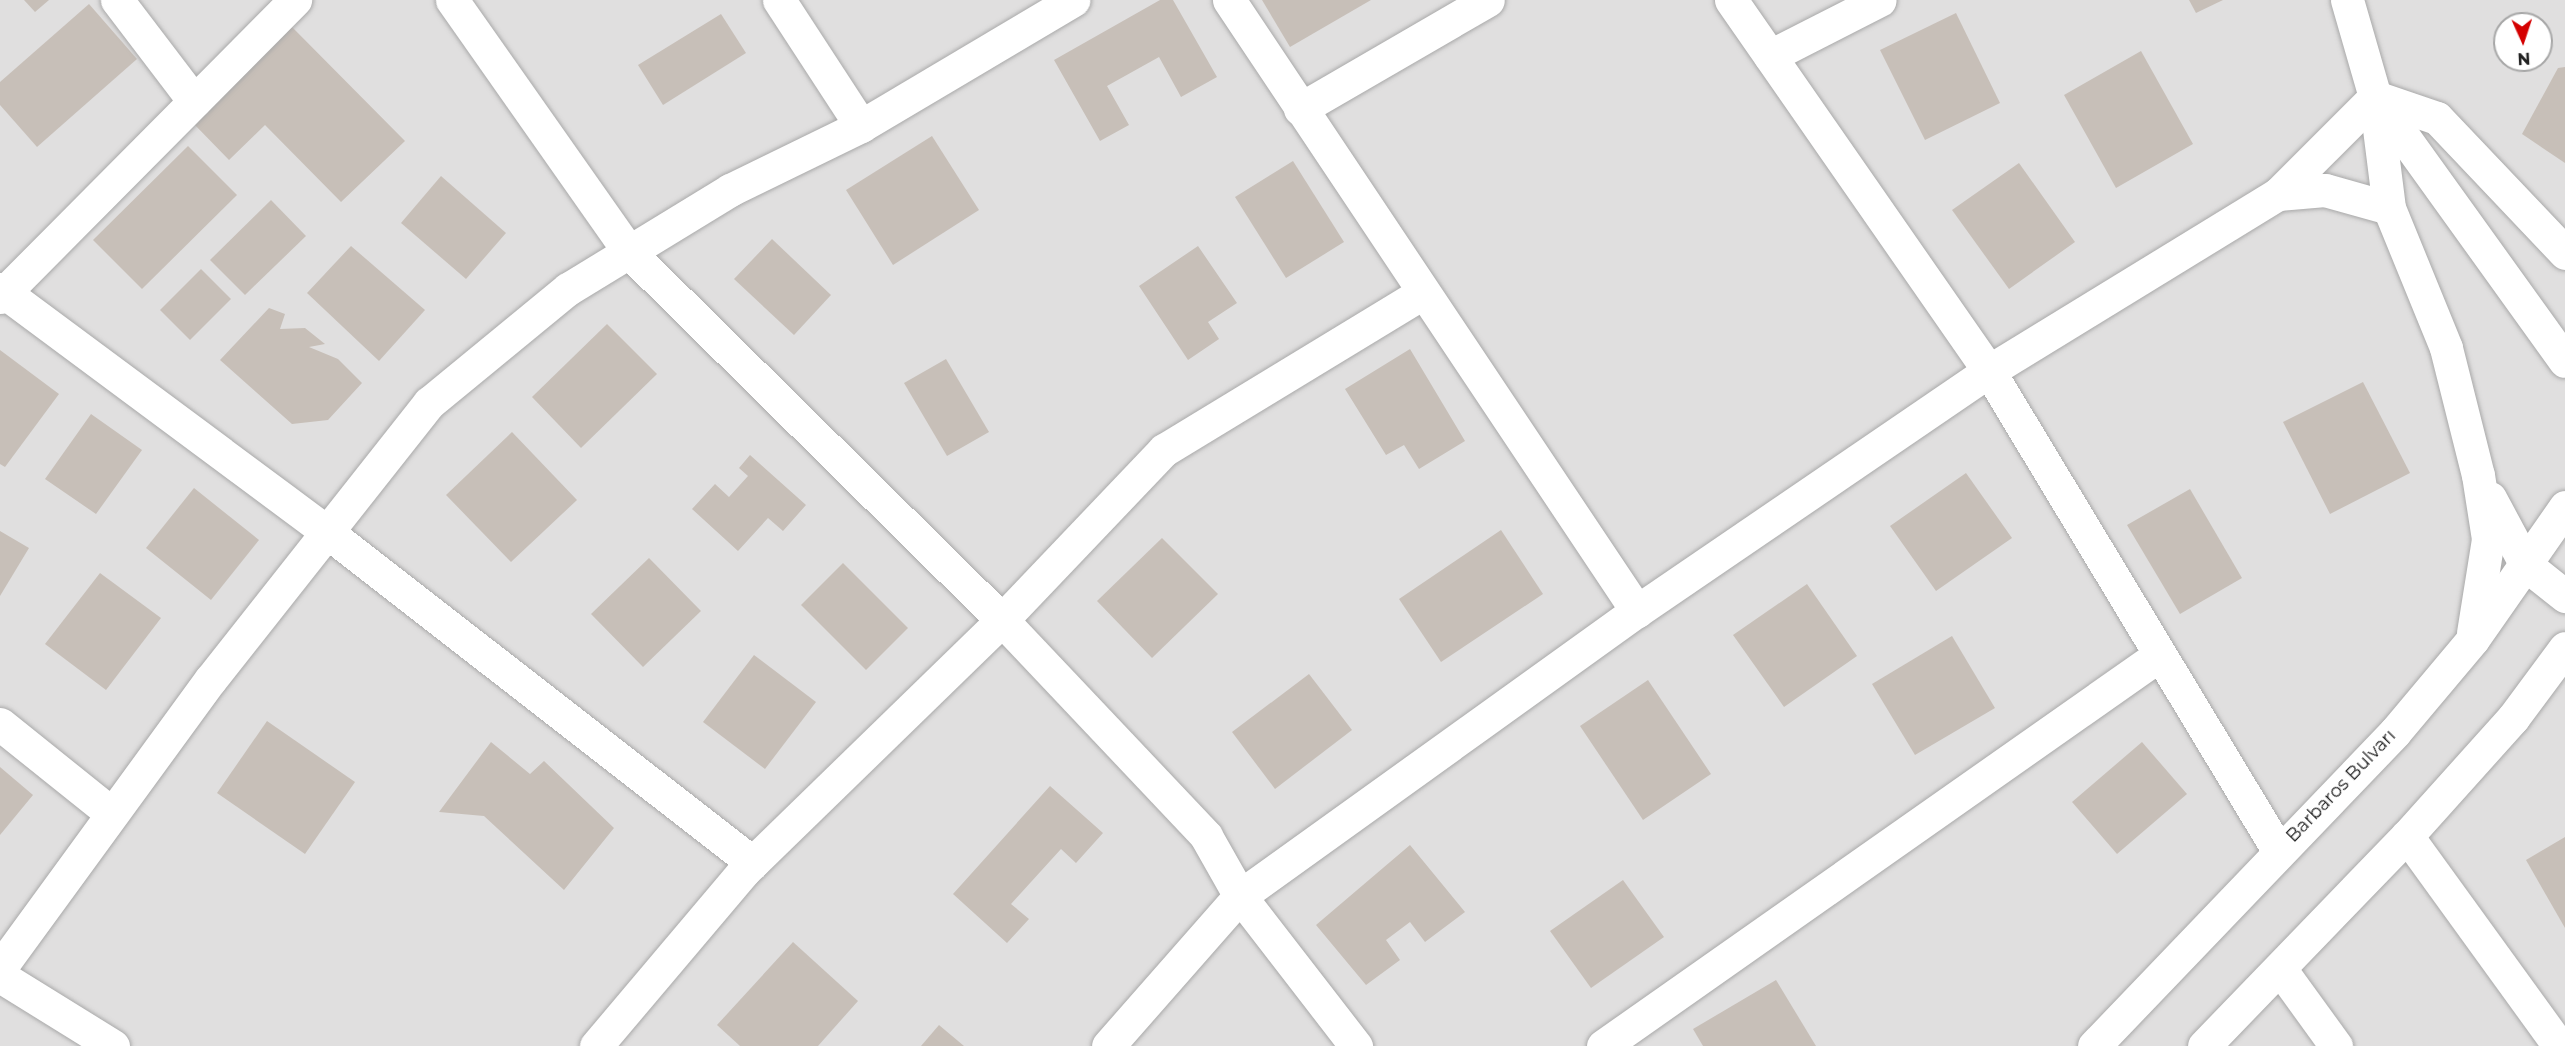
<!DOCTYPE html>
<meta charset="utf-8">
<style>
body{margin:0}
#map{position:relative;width:2565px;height:1046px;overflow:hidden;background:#f2efe9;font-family:Montserrat,sans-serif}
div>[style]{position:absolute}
.residential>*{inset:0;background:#e0dfdf}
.building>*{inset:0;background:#c7bfb8}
.roads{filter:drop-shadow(0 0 2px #a9a9a9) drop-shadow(0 0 2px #a9a9a9)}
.minor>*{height:33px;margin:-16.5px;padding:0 16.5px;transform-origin:16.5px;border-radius:16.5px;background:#fff}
span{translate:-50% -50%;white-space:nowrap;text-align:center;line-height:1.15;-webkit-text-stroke:6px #fff;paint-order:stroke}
.street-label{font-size:18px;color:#222}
.north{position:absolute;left:2493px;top:12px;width:60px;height:60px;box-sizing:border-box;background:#fff;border:2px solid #a7a7a7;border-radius:50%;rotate:177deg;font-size:16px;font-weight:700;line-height:24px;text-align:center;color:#222}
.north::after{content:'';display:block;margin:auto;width:21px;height:27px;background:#d40000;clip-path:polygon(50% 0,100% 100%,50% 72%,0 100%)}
</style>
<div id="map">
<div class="residential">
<i style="clip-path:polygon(evenodd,0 0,2565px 0,2565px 1046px,0 1046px,0 0,2505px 24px,2541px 24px,2541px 60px,2505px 60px,2505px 24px)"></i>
</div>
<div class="building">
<i style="clip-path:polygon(24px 0,49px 0,35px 12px)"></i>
<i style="clip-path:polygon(1160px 0,1173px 0,1217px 77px,1181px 97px,1159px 57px,1107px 86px,1129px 125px,1100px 141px,1054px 60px)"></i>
<i style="clip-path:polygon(1262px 0,1371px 0,1290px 47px)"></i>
<i style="clip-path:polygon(2189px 0,2223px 0,2196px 13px)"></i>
<i style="clip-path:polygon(89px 4px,137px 59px,37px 147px,0 105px,0 82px)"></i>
<i style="clip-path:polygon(1956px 13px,2000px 103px,1925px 140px,1880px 50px)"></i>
<i style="clip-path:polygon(721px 14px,746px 53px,663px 105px,638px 65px)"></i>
<i style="clip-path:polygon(292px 27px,405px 141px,341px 202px,265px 125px,229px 160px,193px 123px)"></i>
<i style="clip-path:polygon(2141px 51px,2193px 144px,2116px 188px,2064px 95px)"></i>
<i style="clip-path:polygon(2565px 67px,2565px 163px,2522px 134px,2558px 68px)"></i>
<i style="clip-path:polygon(932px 136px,979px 210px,893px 265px,846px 190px)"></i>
<i style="clip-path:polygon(188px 146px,237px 195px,142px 289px,93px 240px)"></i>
<i style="clip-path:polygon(1293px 161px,1344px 242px,1286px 278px,1235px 197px)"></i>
<i style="clip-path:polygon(2019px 163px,2075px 242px,2009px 289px,1952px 210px)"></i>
<i style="clip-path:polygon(441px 176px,506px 233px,466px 279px,401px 223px)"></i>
<i style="clip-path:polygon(271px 200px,306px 236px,245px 295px,210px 260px)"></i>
<i style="clip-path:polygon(772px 239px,831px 295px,794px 335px,734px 279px)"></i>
<i style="clip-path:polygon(351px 246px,425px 310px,379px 361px,307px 293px)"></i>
<i style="clip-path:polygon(1198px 246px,1237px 303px,1208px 322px,1219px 339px,1188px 360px,1139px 286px)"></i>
<i style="clip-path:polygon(201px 269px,231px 299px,190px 340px,160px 310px)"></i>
<i style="clip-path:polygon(269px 308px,285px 314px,280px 329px,305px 328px,325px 344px,309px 347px,338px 359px,362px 383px,328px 420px,292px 424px,220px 360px)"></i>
<i style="clip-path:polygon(607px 324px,657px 374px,581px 448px,532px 397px)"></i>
<i style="clip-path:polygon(1410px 349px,1465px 441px,1419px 469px,1404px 445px,1386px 455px,1345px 389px)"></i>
<i style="clip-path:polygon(0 350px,59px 394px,5px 467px,0 464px)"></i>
<i style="clip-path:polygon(946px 359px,989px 432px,947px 456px,904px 383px)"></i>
<i style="clip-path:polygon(2363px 382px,2410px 473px,2330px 514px,2283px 422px)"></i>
<i style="clip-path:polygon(91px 414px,142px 450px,96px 514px,45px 479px)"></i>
<i style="clip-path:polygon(512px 432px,577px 500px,511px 562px,446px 495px)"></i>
<i style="clip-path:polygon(750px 455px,806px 505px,783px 531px,768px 518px,738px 551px,692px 509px,715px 484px,729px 497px,748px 476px,739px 468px)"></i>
<i style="clip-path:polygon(1966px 473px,2012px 538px,1936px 591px,1890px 526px)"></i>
<i style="clip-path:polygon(194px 488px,259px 540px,211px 600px,146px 548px)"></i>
<i style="clip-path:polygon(2190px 489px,2242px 578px,2180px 614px,2127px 525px)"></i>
<i style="clip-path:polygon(1501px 530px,1543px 594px,1441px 662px,1399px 599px)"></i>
<i style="clip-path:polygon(0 531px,29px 548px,0 596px)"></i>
<i style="clip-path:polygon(1162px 538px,1218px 594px,1152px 658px,1097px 601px)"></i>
<i style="clip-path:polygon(649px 558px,701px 611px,643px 667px,591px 614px)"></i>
<i style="clip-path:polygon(843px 563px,908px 628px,866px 670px,801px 605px)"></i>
<i style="clip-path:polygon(100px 573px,161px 618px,106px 690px,45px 644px)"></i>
<i style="clip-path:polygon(1807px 584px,1857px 656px,1784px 707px,1733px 635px)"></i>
<i style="clip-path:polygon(1952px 636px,1995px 708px,1915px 755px,1872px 684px)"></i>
<i style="clip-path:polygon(754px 655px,816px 702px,765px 769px,703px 722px)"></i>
<i style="clip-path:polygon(1309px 674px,1352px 730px,1275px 789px,1232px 732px)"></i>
<i style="clip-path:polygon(1648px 680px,1711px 774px,1643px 820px,1580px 726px)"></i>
<i style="clip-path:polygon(267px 721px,355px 782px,305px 854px,217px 793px)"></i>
<i style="clip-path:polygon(491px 742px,530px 774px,544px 761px,614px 828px,564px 890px,484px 816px,439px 812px)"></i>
<i style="clip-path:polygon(2142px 742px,2187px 794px,2117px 854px,2072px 802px)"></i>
<i style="clip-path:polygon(0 767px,33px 795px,0 835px)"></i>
<i style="clip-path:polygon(1050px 786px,1103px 833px,1076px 863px,1061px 849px,1011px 904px,1029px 919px,1007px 943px,953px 894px)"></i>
<i style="clip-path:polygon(2565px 837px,2565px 928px,2526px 860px)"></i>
<i style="clip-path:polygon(1410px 845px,1465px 912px,1425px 942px,1410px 922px,1386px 940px,1400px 960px,1366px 985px,1316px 925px)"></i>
<i style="clip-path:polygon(1623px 880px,1664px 937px,1591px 988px,1550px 931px)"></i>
<i style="clip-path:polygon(793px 942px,858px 1001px,818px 1046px,740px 1046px,717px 1025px)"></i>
<i style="clip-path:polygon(1776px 980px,1816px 1046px,1703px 1046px,1693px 1029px)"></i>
<i style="clip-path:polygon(939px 1025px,964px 1046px,921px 1046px)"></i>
</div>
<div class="roads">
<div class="minor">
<i style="left:117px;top:0;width:127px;rotate:52.7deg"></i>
<i style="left:452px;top:0;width:308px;rotate:54.9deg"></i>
<i style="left:629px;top:252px;width:524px;rotate:44.61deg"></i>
<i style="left:1002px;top:620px;width:297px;rotate:46.6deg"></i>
<i style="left:1206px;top:836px;width:69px;rotate:60.5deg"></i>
<i style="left:1240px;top:896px;width:190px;rotate:52.3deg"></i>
<i style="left:779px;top:0;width:150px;rotate:56.9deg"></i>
<i style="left:1229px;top:0;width:735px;rotate:56.27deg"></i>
<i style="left:1731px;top:0;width:452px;rotate:55.2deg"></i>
<i style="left:1989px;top:371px;width:559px;rotate:58.9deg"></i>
<i style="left:2347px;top:0;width:101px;rotate:73.9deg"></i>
<i style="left:2375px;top:97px;width:112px;rotate:82.8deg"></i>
<i style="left:2389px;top:208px;width:151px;rotate:67.8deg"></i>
<i style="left:2446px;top:348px;width:131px;rotate:75.9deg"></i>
<i style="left:2478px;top:475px;width:65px;rotate:81.1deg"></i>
<i style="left:2488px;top:539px;width:95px;rotate:99.1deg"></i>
<i style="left:1770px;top:56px;width:123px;rotate:-27deg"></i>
<i style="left:2375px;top:97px;width:65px;rotate:18.7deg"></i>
<i style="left:2437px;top:118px;width:186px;rotate:46.5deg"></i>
<i style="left:2378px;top:101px;width:320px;rotate:54.3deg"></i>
<i style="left:1300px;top:109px;width:217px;rotate:-30.1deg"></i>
<i style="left:2278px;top:194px;width:47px;rotate:-4.9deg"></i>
<i style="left:2325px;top:190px;width:66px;rotate:15.7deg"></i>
<i style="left:0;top:289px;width:407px;rotate:36.6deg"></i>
<i style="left:327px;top:532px;width:539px;rotate:37.85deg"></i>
<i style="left:0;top:297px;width:419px;rotate:-45.2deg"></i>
<i style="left:2490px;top:498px;width:76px;rotate:61.8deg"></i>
<i style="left:2526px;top:565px;width:50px;rotate:38.5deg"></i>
<i style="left:0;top:724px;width:142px;rotate:38.7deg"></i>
<i style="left:2407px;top:836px;width:259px;rotate:54.1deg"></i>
<i style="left:0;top:968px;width:358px;rotate:-53.9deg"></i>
<i style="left:211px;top:679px;width:352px;rotate:-51.7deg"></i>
<i style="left:429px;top:403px;width:180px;rotate:-39.4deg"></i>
<i style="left:568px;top:289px;width:190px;rotate:-31.4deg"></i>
<i style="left:730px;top:190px;width:146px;rotate:-26deg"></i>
<i style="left:861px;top:126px;width:247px;rotate:-30.7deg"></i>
<i style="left:2281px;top:970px;width:94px;rotate:54.1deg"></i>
<i style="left:0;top:976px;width:133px;rotate:31.8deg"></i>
<i style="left:596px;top:1046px;width:229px;rotate:-49.8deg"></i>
<i style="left:744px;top:871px;width:360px;rotate:-44.2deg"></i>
<i style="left:1002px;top:620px;width:235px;rotate:-46.4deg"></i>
<i style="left:1164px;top:450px;width:302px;rotate:-31.3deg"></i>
<i style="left:1108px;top:1046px;width:200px;rotate:-48.7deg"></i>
<i style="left:1240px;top:896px;width:489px;rotate:-35.7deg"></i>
<i style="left:1637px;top:611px;width:426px;rotate:-34.3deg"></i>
<i style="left:1989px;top:371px;width:339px;rotate:-31.5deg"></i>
<i style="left:2278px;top:194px;width:137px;rotate:-45deg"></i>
<i style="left:1603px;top:1046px;width:678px;rotate:-35.1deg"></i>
<i style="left:2094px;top:1046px;width:435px;rotate:-46.2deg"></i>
<i style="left:2395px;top:732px;width:121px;rotate:-50deg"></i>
<i style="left:2473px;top:639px;width:161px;rotate:-55.1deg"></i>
<i style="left:2204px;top:1046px;width:292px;rotate:-46deg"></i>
<i style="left:2407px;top:836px;width:159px;rotate:-48.1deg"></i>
<i style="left:2513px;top:718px;width:87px;rotate:-53.4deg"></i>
</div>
</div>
<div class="street-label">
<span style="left:2341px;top:786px;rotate:-46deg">Barbaros Bulvarı</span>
</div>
<div class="north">N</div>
</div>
